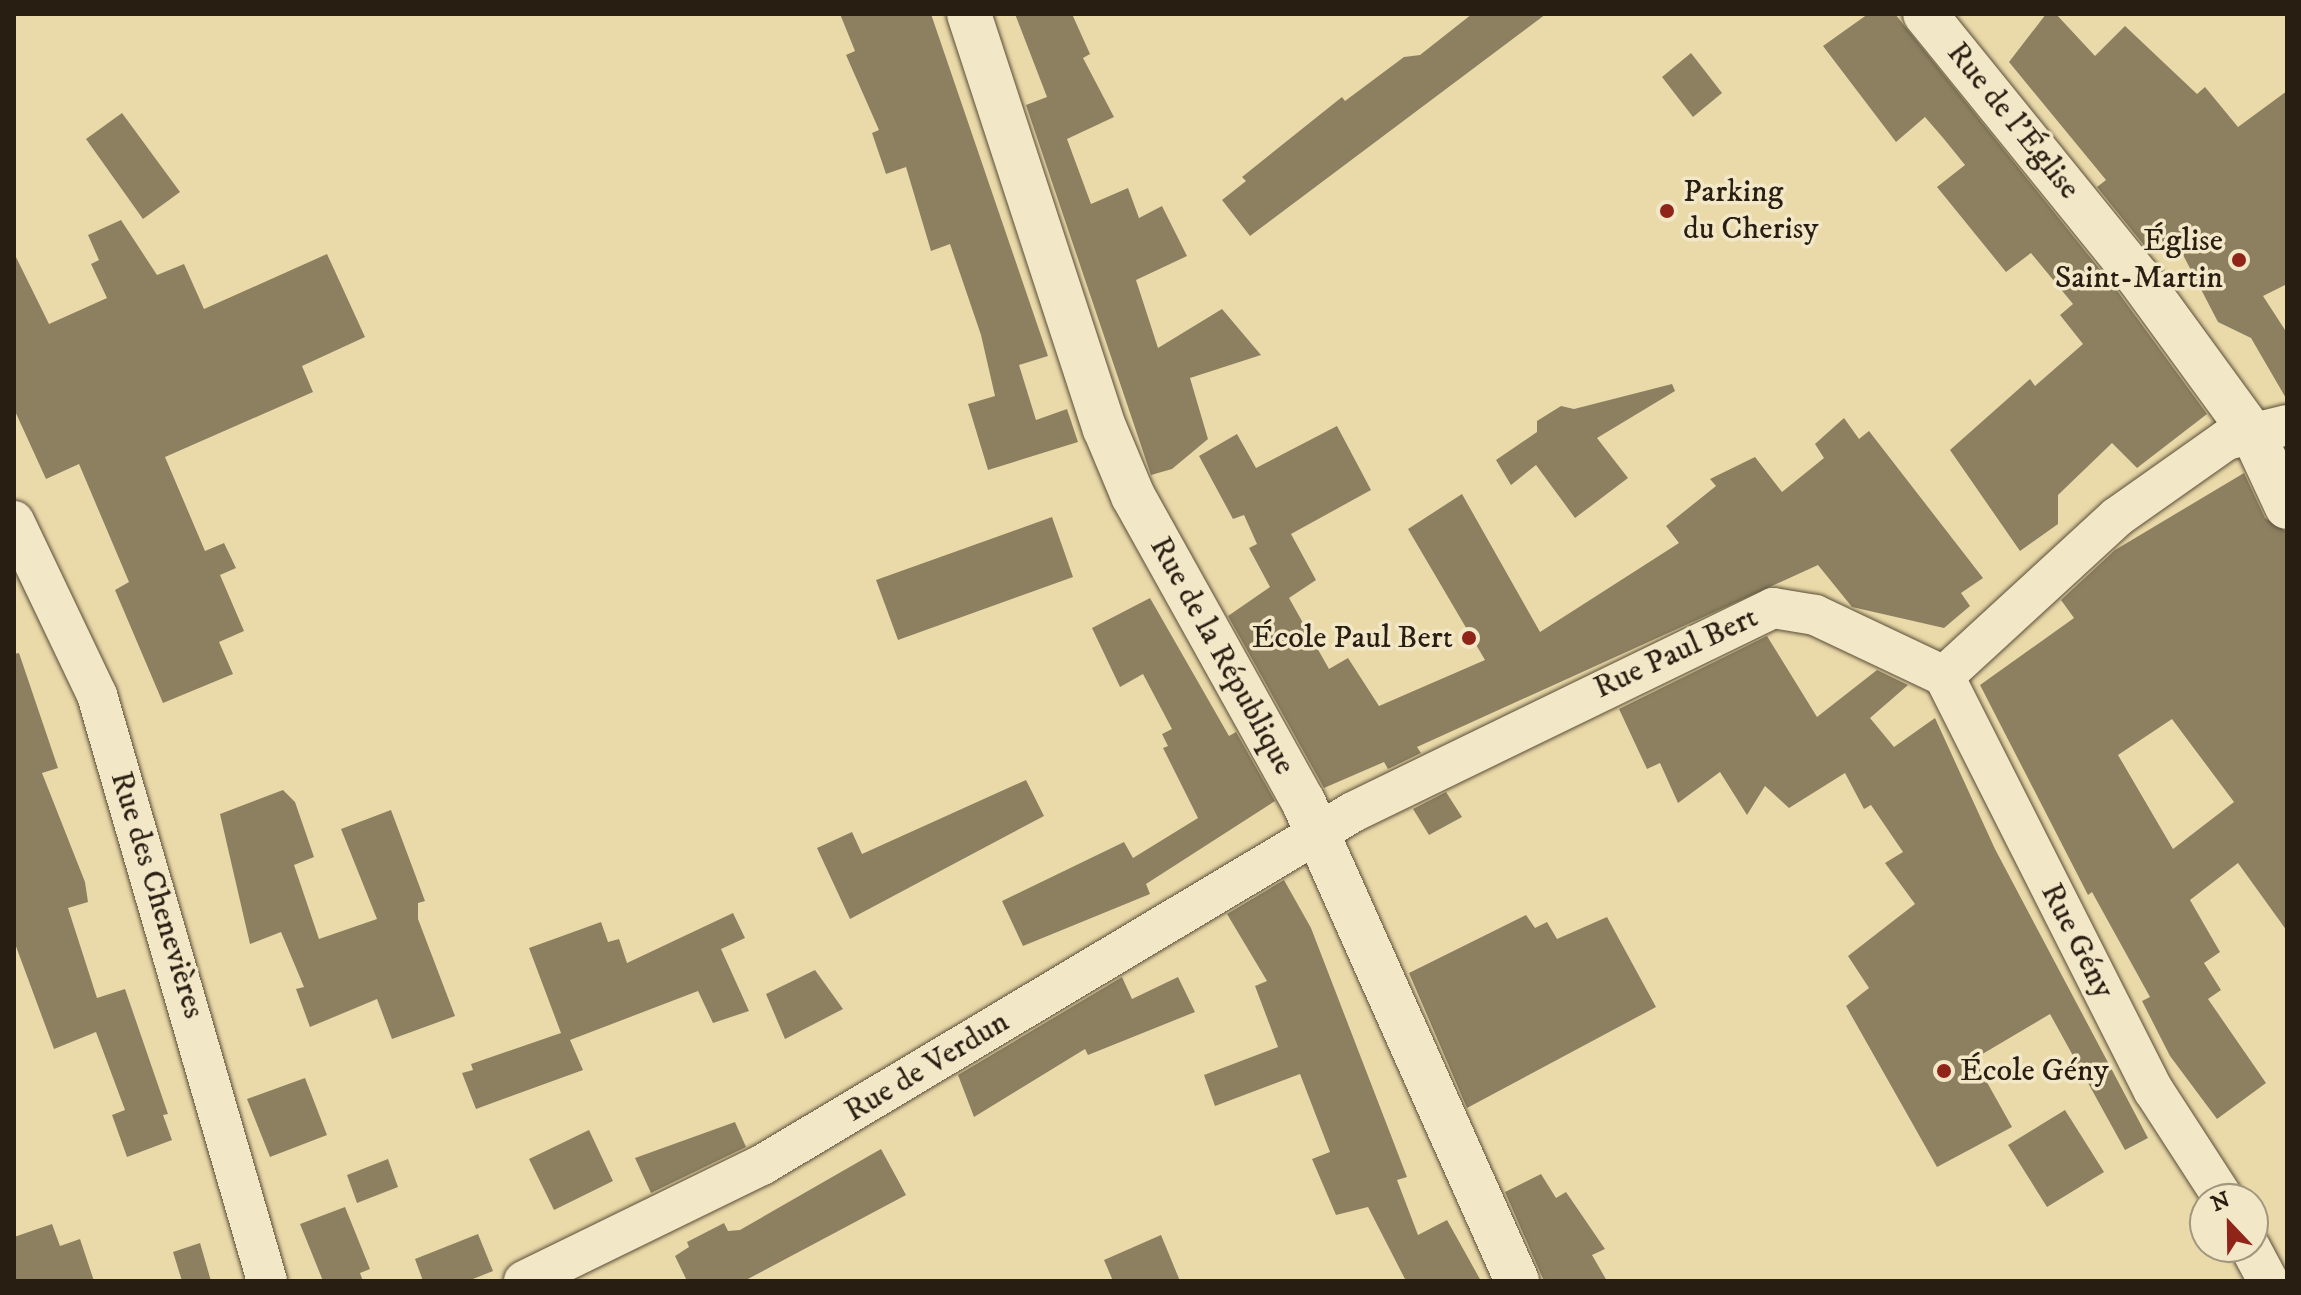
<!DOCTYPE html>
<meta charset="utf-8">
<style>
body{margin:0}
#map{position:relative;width:2301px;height:1295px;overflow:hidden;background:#ebdaa9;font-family:"IM FELL DW Pica",serif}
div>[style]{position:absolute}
.building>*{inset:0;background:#8d8061}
.roads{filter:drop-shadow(0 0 2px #594d38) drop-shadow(0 0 2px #594d38)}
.street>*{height:40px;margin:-20px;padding:0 20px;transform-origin:20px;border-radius:20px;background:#f2e7c7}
.secondary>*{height:44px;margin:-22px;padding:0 22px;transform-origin:22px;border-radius:22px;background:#f2e7c7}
.dots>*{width:22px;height:22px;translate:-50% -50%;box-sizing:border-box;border:4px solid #f2e7c7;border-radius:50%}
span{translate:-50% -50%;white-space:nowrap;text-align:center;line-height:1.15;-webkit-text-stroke:7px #f2e7c7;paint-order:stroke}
.street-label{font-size:32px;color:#281e12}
.poi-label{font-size:32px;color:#281e12}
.left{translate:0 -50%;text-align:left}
.right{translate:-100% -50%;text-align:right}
.frame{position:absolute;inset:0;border:16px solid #281e12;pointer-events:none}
.north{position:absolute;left:2189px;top:1183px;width:80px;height:80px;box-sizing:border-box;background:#f2e7c7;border:2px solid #a1977f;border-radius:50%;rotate:338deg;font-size:22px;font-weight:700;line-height:32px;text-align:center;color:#281e12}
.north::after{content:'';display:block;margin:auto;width:28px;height:36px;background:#8f2418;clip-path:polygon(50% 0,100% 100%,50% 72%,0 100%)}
</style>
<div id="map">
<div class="building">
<i style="clip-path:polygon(840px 14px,931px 14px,1048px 356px,1019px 365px,1036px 420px,1067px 409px,1078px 442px,988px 470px,968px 404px,995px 396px,981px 335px,950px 244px,931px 251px,906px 167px,886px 174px,872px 133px,879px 130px,846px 55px,855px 51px)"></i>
<i style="clip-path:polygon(1015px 14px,1072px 14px,1090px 54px,1083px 58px,1114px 117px,1067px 139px,1091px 204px,1128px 188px,1139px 218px,1162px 206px,1187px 256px,1136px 280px,1158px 348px,1222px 309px,1261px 355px,1190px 378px,1208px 439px,1172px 469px,1151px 475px,1026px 105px,1047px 97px)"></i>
<i style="clip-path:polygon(1472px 14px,1546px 14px,1250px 236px,1222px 200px,1246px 181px,1242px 177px,1342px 97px,1345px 101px,1404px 57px,1420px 55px)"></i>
<i style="clip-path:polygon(1868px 14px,1895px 14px,2118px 292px,2207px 414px,2137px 468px,2112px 443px,2058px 495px,2058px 524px,2020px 551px,1950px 450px,2030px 379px,2035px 386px,2083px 344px,2060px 315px,2073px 304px,2031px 253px,2006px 272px,1937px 187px,1965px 165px,1944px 139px,1925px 117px,1896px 142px,1823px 46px)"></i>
<i style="clip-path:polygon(2046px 14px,2056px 14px,2095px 56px,2125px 26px,2197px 94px,2205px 87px,2238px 127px,2287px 91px,2287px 284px,2263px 296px,2287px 333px,2287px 400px,2251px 338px,2218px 322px,2181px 251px,2155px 243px,2147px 249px,2097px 187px,2106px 180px,2009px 62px)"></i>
<i style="clip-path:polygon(1691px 53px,1722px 93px,1693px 117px,1662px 77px)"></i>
<i style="clip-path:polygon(122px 113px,180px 192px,143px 219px,86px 139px)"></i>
<i style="clip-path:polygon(121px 220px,157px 275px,184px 264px,204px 309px,327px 254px,365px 337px,302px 366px,313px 392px,165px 457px,205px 551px,224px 543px,236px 568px,220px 575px,244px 631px,219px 642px,233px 674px,163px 703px,115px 590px,129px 582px,79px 464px,46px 479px,14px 409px,14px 253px,49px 324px,107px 298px,91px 264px,99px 260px,88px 235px)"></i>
<i style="clip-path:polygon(1672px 384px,1675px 391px,1597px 438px,1628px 478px,1575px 518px,1536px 465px,1511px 485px,1496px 460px,1537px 432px,1537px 421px,1561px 406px,1574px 409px)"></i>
<i style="clip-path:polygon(1844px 418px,1859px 439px,1869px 431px,1983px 578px,1961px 593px,1970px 606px,1944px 628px,1852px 607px,1818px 565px,1417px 747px,1421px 753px,1388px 769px,1384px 762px,1324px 788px,1228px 616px,1270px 587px,1249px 548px,1257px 544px,1244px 515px,1233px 519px,1199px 456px,1237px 434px,1256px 468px,1337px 426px,1371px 490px,1291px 534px,1316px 580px,1289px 598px,1329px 669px,1348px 658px,1379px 706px,1485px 660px,1408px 529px,1462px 494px,1540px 632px,1679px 543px,1666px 526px,1716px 486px,1710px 479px,1755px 457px,1782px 492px,1824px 458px,1815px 444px)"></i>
<i style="clip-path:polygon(evenodd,2244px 473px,2265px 518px,2287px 532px,2287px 931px,2238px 863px,2190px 900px,2220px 952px,2204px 963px,2221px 990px,2208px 999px,2266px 1083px,2217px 1119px,2170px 1056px,2142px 1001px,2150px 997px,2092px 892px,2088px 895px,1980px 685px,2074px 618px,2061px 600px,2115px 550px,2244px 473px,2172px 719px,2234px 802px,2173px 849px,2118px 755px,2172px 719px)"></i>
<i style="clip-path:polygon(1052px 517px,1073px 577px,898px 640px,876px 580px)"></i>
<i style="clip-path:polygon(1150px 598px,1229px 736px,1236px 732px,1275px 801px,1146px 884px,1150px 894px,1023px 946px,1002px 901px,1124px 842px,1133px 858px,1198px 818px,1163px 748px,1168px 746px,1162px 734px,1172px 729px,1143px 674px,1120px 687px,1092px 628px)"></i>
<i style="clip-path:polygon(1767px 636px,1817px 717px,1877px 670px,1908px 685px,1870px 718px,1894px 747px,1935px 718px,1995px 849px,2148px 1138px,2125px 1150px,2050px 1014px,1974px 1059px,2012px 1127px,1937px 1167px,1846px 1006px,1869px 988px,1848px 956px,1915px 904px,1885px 863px,1903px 852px,1871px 805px,1864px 809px,1845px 773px,1789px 808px,1765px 786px,1747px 815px,1720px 772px,1678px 803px,1660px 763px,1647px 769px,1619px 709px)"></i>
<i style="clip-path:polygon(19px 653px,58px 768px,42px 773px,85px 882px,88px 902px,68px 908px,97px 998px,125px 989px,168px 1114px,163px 1115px,172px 1140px,127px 1157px,112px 1115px,125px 1110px,96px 1032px,54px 1049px,14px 941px,14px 654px)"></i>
<i style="clip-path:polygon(1026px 780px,1044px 816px,850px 919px,817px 848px,852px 832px,862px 854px)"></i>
<i style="clip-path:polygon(283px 790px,295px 802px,314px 857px,294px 865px,319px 939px,377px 919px,341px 829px,391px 810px,425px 901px,418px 903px,418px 919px,455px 1016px,392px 1039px,377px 999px,310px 1027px,296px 989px,304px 987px,281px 932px,250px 944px,220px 814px)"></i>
<i style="clip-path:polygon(1446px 792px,1462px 817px,1429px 835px,1413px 809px)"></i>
<i style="clip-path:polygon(1284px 880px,1311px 928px,1407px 1177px,1397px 1180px,1418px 1235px,1447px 1220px,1481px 1281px,1406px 1281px,1368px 1207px,1336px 1215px,1312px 1159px,1330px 1152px,1300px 1074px,1215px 1106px,1204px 1075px,1278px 1047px,1255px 986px,1267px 981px,1227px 914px)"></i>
<i style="clip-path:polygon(733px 913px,745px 938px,721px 949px,749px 1011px,713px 1023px,698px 991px,570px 1040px,583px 1070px,476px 1109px,462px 1073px,473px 1070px,471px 1064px,561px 1033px,529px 948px,601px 922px,608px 942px,619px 939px,627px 963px)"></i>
<i style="clip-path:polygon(1526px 915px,1535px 928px,1547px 922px,1557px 939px,1607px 917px,1656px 1007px,1467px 1108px,1409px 973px)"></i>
<i style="clip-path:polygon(815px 970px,843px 1009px,785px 1039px,766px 994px)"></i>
<i style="clip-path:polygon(1122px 977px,1132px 999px,1178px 977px,1195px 1012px,1088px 1055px,1085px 1049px,974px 1117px,958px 1075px)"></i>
<i style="clip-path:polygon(305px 1078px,327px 1135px,270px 1157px,247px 1099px)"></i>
<i style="clip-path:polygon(2065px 1110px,2104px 1172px,2047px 1207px,2008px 1145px)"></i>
<i style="clip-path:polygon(735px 1122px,746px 1147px,651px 1193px,635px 1158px)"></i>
<i style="clip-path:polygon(589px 1130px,613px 1181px,554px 1210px,529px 1159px)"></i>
<i style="clip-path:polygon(881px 1149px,906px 1195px,744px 1281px,687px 1281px,675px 1256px,689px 1247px,687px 1242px,724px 1223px,728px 1231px,740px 1230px)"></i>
<i style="clip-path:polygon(388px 1159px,398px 1187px,357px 1203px,347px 1175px)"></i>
<i style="clip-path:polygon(1541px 1174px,1556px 1198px,1566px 1192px,1605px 1249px,1592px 1255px,1607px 1281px,1544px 1281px,1505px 1192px)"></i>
<i style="clip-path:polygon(345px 1207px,370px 1269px,360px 1273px,363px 1281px,323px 1281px,300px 1224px)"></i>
<i style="clip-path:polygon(52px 1224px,60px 1246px,80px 1239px,94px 1281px,14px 1281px,14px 1237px)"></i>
<i style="clip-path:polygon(478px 1234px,493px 1271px,468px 1281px,423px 1281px,415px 1259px)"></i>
<i style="clip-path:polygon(1161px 1235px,1180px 1281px,1113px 1281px,1104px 1260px)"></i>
<i style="clip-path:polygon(200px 1243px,211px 1281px,182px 1281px,173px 1252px)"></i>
</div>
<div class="roads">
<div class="street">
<i style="left:14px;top:521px;width:193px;rotate:64.5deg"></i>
<i style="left:97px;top:695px;width:610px;rotate:73.82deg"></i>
<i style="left:1944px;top:676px;width:465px;rotate:63.2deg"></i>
<i style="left:2154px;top:1091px;width:129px;rotate:57.1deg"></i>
<i style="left:1944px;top:676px;width:235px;rotate:-42.6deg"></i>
<i style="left:2117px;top:517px;width:133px;rotate:-35.2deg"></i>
<i style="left:2226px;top:440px;width:63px;rotate:-13.8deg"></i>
<i style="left:2250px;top:1247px;width:38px;rotate:62deg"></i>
<i style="left:524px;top:1281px;width:265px;rotate:-26deg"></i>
<i style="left:762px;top:1165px;width:688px;rotate:-30.85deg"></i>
<i style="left:1353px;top:812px;width:467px;rotate:-25.9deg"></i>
<i style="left:1773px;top:608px;width:43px;rotate:9.5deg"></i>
<i style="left:1815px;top:615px;width:143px;rotate:25.3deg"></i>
</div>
<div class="secondary">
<i style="left:969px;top:14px;width:437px;rotate:71.9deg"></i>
<i style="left:1105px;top:429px;width:73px;rotate:67.3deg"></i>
<i style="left:1133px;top:496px;width:349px;rotate:60.9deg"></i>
<i style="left:1303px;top:801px;width:526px;rotate:65.97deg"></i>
<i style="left:1925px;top:14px;width:338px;rotate:51deg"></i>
<i style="left:2138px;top:277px;width:197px;rotate:53.9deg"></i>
<i style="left:2254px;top:436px;width:78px;rotate:65.1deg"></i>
</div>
</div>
<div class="dots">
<i style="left:1667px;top:211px;background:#8f2418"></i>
<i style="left:2239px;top:260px;background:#8f2418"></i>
<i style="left:1469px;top:638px;background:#8f2418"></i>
<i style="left:1944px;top:1071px;background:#8f2418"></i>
</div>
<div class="street-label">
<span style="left:2013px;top:121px;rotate:51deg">Rue de l'Église</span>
<span style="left:1676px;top:653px;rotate:-25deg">Rue Paul Bert</span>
<span style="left:1222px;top:656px;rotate:61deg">Rue de la République</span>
<span style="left:157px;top:895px;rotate:73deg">Rue des Chenevières</span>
<span style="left:2077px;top:941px;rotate:63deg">Rue Gény</span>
<span style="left:927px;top:1067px;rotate:-31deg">Rue de Verdun</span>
</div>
<div class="poi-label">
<span class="left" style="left:1683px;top:211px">Parking<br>du Cherisy</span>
<span class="right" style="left:2223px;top:260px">Église<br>Saint-Martin</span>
<span class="right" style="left:1453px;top:638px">École Paul Bert</span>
<span class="left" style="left:1960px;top:1071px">École Gény</span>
</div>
<div class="frame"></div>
<div class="north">N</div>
</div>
